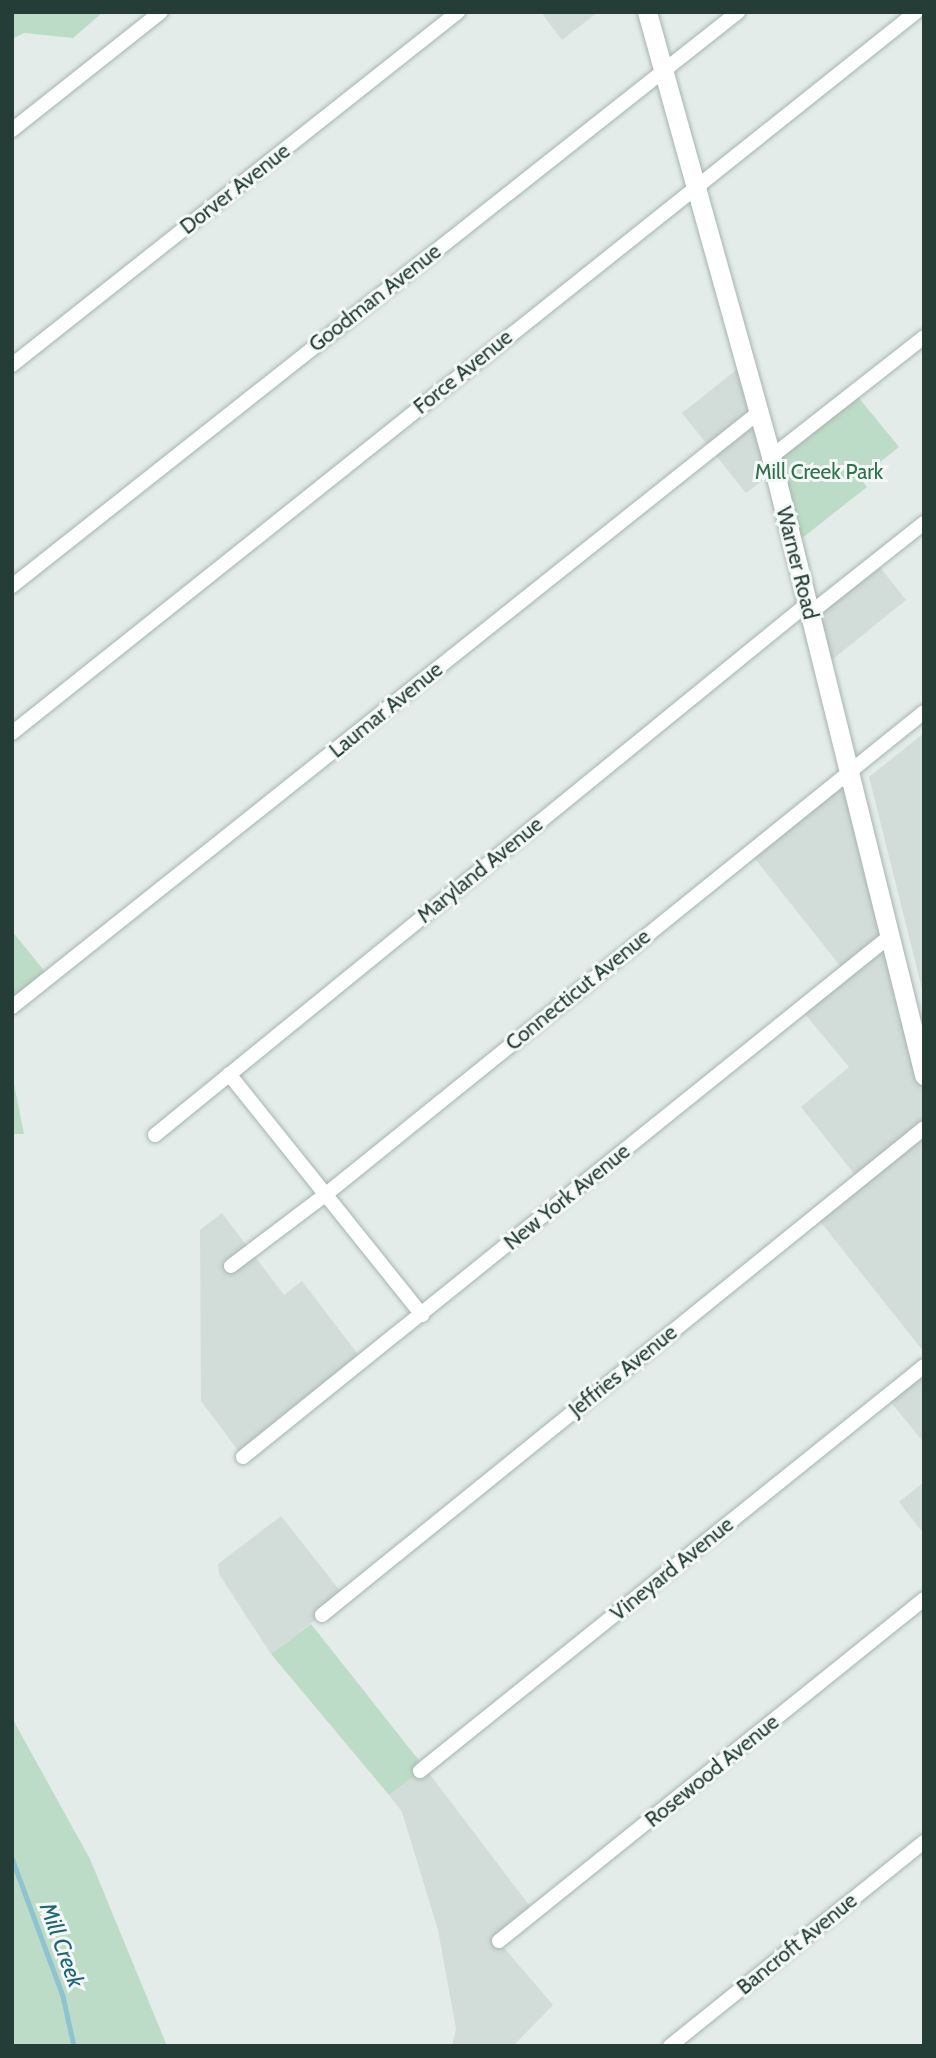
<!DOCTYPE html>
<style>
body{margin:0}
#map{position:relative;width:936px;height:2058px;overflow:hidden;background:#e3ece9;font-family:Cabin,sans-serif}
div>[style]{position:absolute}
.built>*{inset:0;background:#d2dcd8}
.green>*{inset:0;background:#bddcc7}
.stream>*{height:4.5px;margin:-2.25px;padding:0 2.25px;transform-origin:2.25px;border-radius:2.25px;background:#8ec3cf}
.roads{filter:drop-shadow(0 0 2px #a6b4b0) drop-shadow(0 0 2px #a6b4b0)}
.street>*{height:14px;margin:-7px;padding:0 7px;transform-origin:7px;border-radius:7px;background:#fff}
.secondary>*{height:19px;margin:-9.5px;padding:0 9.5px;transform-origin:9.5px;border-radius:9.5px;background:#fff}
span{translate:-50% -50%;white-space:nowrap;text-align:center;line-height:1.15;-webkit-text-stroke:6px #f4f9f7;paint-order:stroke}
.street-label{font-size:21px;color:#243d37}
.park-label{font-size:21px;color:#30724c}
.water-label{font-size:23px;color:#206577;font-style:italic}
.frame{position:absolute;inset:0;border:14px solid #243d37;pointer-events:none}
</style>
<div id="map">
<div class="built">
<i style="clip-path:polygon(541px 12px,598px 12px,562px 40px)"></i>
<i style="clip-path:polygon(745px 363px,775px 471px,746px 493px,682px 413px)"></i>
<i style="clip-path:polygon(875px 561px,906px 600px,823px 667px,809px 614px)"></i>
<i style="clip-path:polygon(924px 733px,924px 997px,869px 777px)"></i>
<i style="clip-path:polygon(850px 770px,916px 1038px,924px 1032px,924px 1352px,815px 1215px,859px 1180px,801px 1107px,849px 1067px,800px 1008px,845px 972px,749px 851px)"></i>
<i style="clip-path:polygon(222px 1213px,284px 1295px,302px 1281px,363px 1361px,243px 1457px,201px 1401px,200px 1230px)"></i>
<i style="clip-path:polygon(924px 1366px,924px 1443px,886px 1396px)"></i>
<i style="clip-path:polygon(924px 1482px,924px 1534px,899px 1502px)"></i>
<i style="clip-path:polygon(281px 1516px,345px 1597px,271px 1654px,219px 1574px,218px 1564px)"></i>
<i style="clip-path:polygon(425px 1768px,535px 1913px,499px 1942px,553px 2005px,513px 2046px,452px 2046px,456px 2029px,438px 1930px,402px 1812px,389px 1795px)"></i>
</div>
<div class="green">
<i style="clip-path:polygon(12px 12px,103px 12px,73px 38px,24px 33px,12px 39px)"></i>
<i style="clip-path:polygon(854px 392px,899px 447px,860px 478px,867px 487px,792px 546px,771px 457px)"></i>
<i style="clip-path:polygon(12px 931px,50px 978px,12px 1007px)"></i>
<i style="clip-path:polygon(12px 1074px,24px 1134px,12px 1134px)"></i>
<i style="clip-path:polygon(311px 1624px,425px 1768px,389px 1795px,271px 1654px)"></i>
<i style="clip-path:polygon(12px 1718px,90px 1859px,167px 2046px,12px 2046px)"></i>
</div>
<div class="stream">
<i style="left:12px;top:1858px;width:147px;rotate:69.7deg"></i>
<i style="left:63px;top:1996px;width:51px;rotate:77.6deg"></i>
</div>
<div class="roads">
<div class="street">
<i style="left:12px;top:130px;width:190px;rotate:-38.4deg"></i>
<i style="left:12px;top:365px;width:569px;rotate:-38.36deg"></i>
<i style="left:771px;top:457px;width:194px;rotate:-38.1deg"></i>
<i style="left:12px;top:586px;width:926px;rotate:-38.33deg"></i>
<i style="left:809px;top:614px;width:147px;rotate:-38.4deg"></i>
<i style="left:12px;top:733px;width:1156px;rotate:-38.57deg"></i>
<i style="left:12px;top:1007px;width:954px;rotate:-38.53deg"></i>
<i style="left:229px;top:1074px;width:309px;rotate:51.3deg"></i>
<i style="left:155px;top:1135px;width:839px;rotate:-39.15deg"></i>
<i style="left:231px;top:1266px;width:118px;rotate:-37.1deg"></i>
<i style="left:325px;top:1195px;width:769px;rotate:-38.88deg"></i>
<i style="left:243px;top:1457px;width:831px;rotate:-38.84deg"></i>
<i style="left:322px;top:1615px;width:774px;rotate:-38.97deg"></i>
<i style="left:420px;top:1771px;width:647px;rotate:-38.78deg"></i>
<i style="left:499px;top:1941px;width:546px;rotate:-38.82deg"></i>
<i style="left:670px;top:2046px;width:326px;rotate:-38.8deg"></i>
</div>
<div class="secondary">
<i style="left:647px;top:12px;width:462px;rotate:74.4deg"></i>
<i style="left:771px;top:457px;width:637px;rotate:76.09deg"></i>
</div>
</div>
<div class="street-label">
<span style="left:235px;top:189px;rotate:-38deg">Dorver Avenue</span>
<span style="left:375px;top:298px;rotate:-38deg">Goodman Avenue</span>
<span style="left:463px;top:372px;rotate:-39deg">Force Avenue</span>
<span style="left:797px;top:563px;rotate:76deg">Warner Road</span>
<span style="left:386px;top:710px;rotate:-39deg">Laumar Avenue</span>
<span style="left:480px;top:870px;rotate:-39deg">Maryland Avenue</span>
<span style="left:578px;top:990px;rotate:-39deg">Connecticut Avenue</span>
<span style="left:567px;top:1197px;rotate:-39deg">New York Avenue</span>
<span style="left:623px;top:1371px;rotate:-39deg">Jeffries Avenue</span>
<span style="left:672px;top:1569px;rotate:-39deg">Vineyard Avenue</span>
<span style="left:712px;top:1771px;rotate:-39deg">Rosewood Avenue</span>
<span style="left:797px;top:1944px;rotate:-39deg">Bancroft Avenue</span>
</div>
<div class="park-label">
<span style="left:819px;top:472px">Mill Creek Park</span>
</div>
<div class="water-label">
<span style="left:62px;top:1945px;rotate:70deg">Mill Creek</span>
</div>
<div class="frame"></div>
</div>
